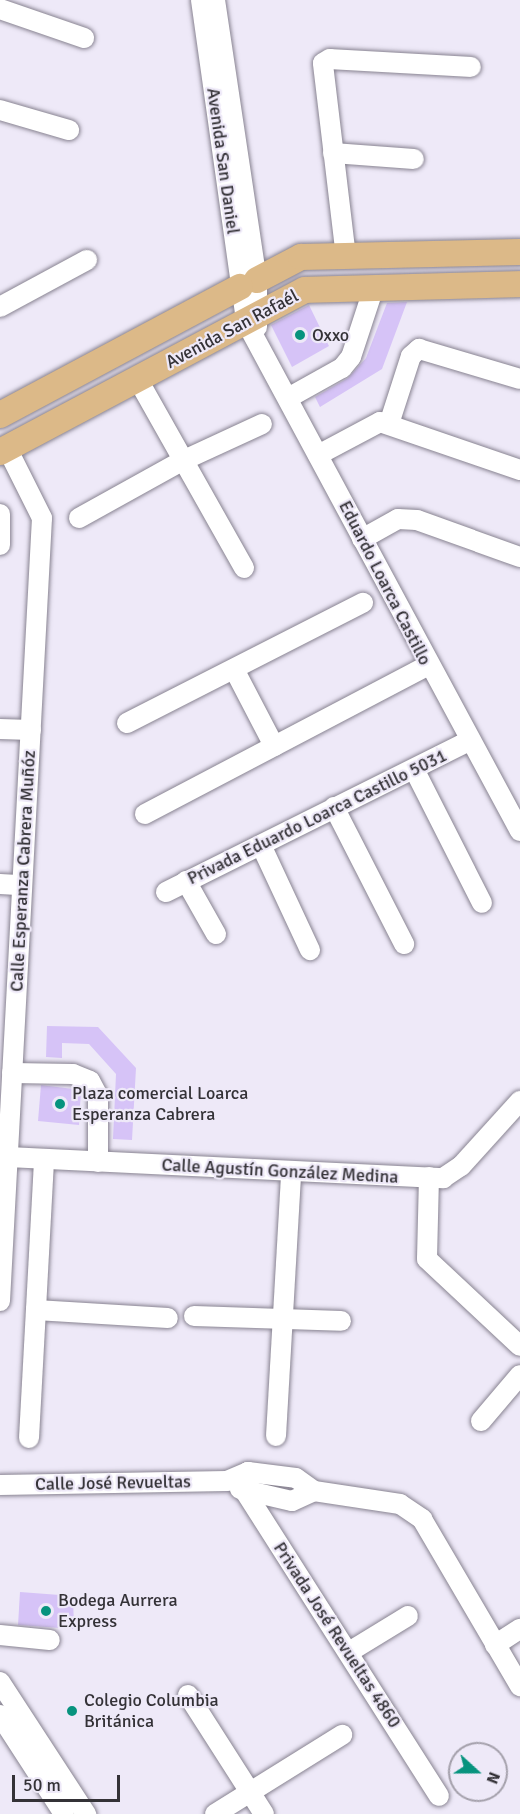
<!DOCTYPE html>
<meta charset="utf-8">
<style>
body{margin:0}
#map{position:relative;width:520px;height:1814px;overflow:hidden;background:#eee9f8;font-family:Signika,sans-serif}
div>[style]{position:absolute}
.building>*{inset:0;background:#d6c3f7}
.roads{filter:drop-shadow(0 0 2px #888391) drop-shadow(0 0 2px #888391)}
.minor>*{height:20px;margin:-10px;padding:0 10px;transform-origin:10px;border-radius:10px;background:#fff}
.major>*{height:26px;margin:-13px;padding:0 13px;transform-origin:13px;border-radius:13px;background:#dcb988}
.dots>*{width:16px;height:16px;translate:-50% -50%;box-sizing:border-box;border:3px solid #eee9f8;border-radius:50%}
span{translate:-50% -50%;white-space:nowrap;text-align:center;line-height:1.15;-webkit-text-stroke:4.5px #eee9f8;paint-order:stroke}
.street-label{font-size:18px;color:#343237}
.poi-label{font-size:18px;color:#343237}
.left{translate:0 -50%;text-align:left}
.north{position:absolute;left:448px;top:1742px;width:60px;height:60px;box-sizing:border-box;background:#eee9f8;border:2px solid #a4a0ab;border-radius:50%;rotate:111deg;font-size:16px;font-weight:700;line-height:24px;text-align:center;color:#343237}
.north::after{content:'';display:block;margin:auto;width:21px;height:27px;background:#07937e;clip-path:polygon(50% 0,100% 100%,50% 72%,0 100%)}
.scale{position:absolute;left:12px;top:1775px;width:108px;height:27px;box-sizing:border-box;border:3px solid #343237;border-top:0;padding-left:8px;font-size:18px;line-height:21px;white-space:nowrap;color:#343237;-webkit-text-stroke:4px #eee9f8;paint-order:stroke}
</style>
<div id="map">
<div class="building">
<i style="clip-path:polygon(407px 302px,382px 369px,320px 407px,315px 397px,348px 378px,366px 358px,387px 303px)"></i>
<i style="clip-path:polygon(309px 305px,329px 346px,292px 367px,271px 325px)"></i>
<i style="clip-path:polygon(47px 1026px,98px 1027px,136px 1068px,132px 1140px,113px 1139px,116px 1074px,89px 1044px,62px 1043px,62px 1058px,46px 1057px)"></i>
<i style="clip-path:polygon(41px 1085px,81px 1090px,79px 1125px,38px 1121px)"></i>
<i style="clip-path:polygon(20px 1592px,73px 1596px,74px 1629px,18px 1625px)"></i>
</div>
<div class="roads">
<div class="minor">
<i style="left:201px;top:0;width:325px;rotate:82deg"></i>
<i style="left:246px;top:322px;width:578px;rotate:61.71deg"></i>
<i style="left:215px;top:0;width:283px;rotate:81.5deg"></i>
<i style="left:257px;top:280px;width:47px;rotate:90deg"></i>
<i style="left:0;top:9px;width:89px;rotate:19deg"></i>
<i style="left:0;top:110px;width:72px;rotate:16.2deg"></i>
<i style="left:333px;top:153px;width:81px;rotate:4.2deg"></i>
<i style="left:346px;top:257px;width:195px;rotate:-96.8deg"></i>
<i style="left:323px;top:63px;width:8px;rotate:-30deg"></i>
<i style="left:330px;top:59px;width:141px;rotate:3.2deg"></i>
<i style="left:0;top:307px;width:99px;rotate:-28.4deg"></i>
<i style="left:137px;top:378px;width:218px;rotate:60.6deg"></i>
<i style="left:288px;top:398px;width:62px;rotate:-29.1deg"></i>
<i style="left:342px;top:368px;width:14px;rotate:-51deg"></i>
<i style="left:351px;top:357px;width:74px;rotate:-71.8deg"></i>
<i style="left:389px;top:424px;width:71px;rotate:-72.1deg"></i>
<i style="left:411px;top:356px;width:11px;rotate:-41deg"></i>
<i style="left:419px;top:349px;width:105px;rotate:16.5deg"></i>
<i style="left:318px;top:455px;width:70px;rotate:-28deg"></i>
<i style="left:380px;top:422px;width:148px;rotate:18.9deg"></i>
<i style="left:0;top:514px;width:31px;rotate:90deg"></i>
<i style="left:79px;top:518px;width:118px;rotate:-29deg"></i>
<i style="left:182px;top:461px;width:88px;rotate:-24.8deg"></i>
<i style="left:362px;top:539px;width:41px;rotate:-29.1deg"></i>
<i style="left:398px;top:519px;width:19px;rotate:3deg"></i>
<i style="left:417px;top:520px;width:109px;rotate:19.8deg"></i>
<i style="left:234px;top:669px;width:87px;rotate:62.5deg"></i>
<i style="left:127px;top:723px;width:265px;rotate:-27deg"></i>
<i style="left:0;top:729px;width:31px;rotate:2deg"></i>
<i style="left:414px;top:769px;width:150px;rotate:63.1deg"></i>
<i style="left:334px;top:807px;width:154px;rotate:62.9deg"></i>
<i style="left:145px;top:814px;width:318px;rotate:-27.7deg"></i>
<i style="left:261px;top:845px;width:116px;rotate:65deg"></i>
<i style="left:186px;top:881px;width:61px;rotate:60.5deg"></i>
<i style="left:0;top:884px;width:22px;rotate:3deg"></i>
<i style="left:166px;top:892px;width:339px;rotate:-26.5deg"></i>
<i style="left:12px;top:1073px;width:61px;rotate:0.9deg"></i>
<i style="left:73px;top:1074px;width:18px;rotate:22deg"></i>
<i style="left:90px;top:1081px;width:17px;rotate:62deg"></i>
<i style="left:98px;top:1096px;width:66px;rotate:90deg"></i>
<i style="left:8px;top:1157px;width:436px;rotate:2.8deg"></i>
<i style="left:443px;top:1178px;width:22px;rotate:-34deg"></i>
<i style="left:461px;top:1166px;width:88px;rotate:-47.8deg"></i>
<i style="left:429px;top:1177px;width:82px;rotate:91.4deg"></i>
<i style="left:427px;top:1259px;width:127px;rotate:43.1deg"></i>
<i style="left:0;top:1301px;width:784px;rotate:-86.93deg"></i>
<i style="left:42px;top:518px;width:78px;rotate:-116.6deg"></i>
<i style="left:36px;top:1310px;width:132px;rotate:3.5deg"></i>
<i style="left:194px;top:1316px;width:147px;rotate:1.9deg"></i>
<i style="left:481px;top:1421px;width:60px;rotate:-49.7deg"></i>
<i style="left:276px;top:1436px;width:264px;rotate:-86.7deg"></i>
<i style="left:29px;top:1438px;width:279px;rotate:-86.9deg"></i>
<i style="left:248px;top:1472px;width:21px;rotate:95deg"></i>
<i style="left:246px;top:1493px;width:359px;rotate:57.5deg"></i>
<i style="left:0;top:1485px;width:227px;rotate:-1deg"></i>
<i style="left:227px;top:1481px;width:23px;rotate:-23deg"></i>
<i style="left:248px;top:1472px;width:48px;rotate:7.1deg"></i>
<i style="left:296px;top:1478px;width:22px;rotate:36deg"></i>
<i style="left:314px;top:1491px;width:87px;rotate:8.6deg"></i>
<i style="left:400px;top:1504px;width:27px;rotate:34deg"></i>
<i style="left:422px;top:1519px;width:194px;rotate:59.6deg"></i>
<i style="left:240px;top:1489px;width:53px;rotate:13deg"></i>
<i style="left:292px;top:1501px;width:24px;rotate:-24deg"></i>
<i style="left:0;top:1635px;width:50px;rotate:5.7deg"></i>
<i style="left:495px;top:1645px;width:30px;rotate:-33deg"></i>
<i style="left:349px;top:1652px;width:69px;rotate:-31.4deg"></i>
<i style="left:0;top:1682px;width:158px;rotate:56.9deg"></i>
<i style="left:188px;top:1695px;width:141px;rotate:57.4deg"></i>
<i style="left:0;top:1715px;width:118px;rotate:57.1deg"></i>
<i style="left:215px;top:1814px;width:150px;rotate:-31.9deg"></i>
</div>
<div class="major">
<i style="left:257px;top:280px;width:50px;rotate:-27.6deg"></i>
<i style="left:301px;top:257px;width:219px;rotate:-1.3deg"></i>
<i style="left:0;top:415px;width:272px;rotate:-28.1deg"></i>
<i style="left:0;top:452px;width:345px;rotate:-28deg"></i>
<i style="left:305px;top:290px;width:215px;rotate:-1.6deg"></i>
</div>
</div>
<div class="dots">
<i style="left:300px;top:335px;background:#07937e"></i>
<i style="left:60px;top:1104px;background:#07937e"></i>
<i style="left:46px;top:1611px;background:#07937e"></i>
<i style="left:72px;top:1711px;background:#07937e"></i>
</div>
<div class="street-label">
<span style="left:223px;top:161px;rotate:82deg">Avenida San Daniel</span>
<span style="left:232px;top:329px;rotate:-28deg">Avenida San Rafaél</span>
<span style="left:385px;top:583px;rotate:63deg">Eduardo Loarca Castillo</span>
<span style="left:317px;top:817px;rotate:-26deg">Privada Eduardo Loarca Castillo 5031</span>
<span style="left:23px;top:871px;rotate:-87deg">Calle Esperanza Cabrera Muñóz</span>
<span style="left:280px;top:1171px;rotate:3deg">Calle Agustín González Medina</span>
<span style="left:113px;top:1483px;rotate:-1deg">Calle José Revueltas</span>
<span style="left:337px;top:1635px;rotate:57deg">Privada José Revueltas 4860</span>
</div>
<div class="poi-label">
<span class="left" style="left:312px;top:335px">Oxxo</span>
<span class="left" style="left:72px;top:1104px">Plaza comercial Loarca<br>Esperanza Cabrera</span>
<span class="left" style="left:58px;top:1611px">Bodega Aurrera<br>Express</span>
<span class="left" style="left:84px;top:1711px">Colegio Columbia<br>Británica</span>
</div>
<div class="north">N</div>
<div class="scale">50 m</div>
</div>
